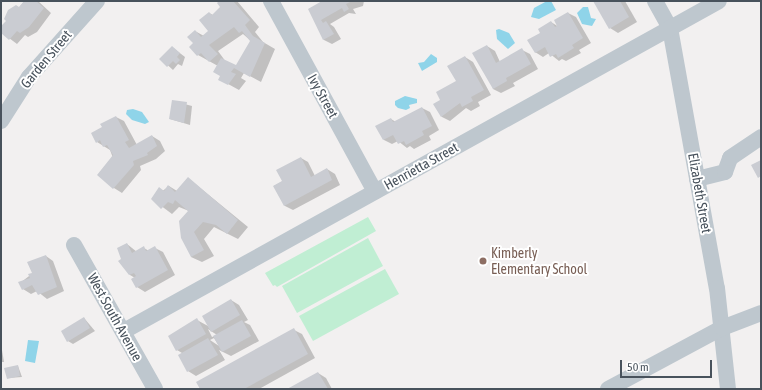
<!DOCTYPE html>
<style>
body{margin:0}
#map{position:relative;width:762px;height:390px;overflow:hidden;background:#f2f0f0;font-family:"Asap Condensed",sans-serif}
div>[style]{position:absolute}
.green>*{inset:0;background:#c0eed3}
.water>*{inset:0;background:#8fd4e9}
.shadow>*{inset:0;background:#0003}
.building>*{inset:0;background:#caccd2}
.minor>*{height:16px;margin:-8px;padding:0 8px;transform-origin:8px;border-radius:8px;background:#bec7ce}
.dots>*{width:11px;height:11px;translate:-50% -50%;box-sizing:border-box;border:2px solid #fff;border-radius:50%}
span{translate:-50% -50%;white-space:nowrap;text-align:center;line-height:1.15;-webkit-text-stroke:4px #fff;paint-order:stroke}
.street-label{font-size:14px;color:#48525c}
.education-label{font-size:14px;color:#785e54}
.left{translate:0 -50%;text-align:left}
.frame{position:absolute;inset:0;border:2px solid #48525c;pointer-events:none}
.scale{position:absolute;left:620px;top:360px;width:92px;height:18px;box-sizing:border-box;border:2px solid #48525c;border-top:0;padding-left:5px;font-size:12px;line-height:14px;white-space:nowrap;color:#48525c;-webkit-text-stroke:3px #fff;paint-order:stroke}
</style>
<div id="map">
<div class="green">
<i style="clip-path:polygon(368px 217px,376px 231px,277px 287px,275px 285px,273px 286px,265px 273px)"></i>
<i style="clip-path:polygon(368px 238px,383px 266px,297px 313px,282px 286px)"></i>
<i style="clip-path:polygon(385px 269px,399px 294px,313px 341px,299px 316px)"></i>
</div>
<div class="water">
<i style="clip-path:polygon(547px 1px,551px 1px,556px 10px,539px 19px,531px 17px,534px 8px)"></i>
<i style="clip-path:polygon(583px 7px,588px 7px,591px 18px,596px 19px,592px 26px,582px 24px,577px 13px)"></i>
<i style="clip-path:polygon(499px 29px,509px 33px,515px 43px,508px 49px,497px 39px,496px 30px)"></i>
<i style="clip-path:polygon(431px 54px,437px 58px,437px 62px,422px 71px,418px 63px,424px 62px)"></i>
<i style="clip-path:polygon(405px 96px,417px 99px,417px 103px,409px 105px,410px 108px,406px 110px,398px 108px,395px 105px,395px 101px)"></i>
<i style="clip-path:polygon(133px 109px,142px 112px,149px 122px,145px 124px,132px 120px,126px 114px,127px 110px)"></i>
<i style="clip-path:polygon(28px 340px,39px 341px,35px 363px,25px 361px)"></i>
</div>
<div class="shadow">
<i style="clip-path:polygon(25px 1px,38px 1px,51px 13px,37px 32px,28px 37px,25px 35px,17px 44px,1px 32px,1px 27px)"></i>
<i style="clip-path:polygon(evenodd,220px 1px,237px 1px,259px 27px,255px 32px,263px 42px,275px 49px,261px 82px,244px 73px,241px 78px,246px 81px,239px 90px,219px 79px,221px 76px,218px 66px,198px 55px,194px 44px,195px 31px,204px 36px,210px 31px,209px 13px,213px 15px,222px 8px,220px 1px,243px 34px,251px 41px,237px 67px,226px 62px,218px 51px,243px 34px)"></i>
<i style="clip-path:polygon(324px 1px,364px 1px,363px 6px,353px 9px,356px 14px,349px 13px,330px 24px,334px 27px,341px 39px,332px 44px,324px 40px,309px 9px)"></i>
<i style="clip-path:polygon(595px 1px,625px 1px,637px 22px,618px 33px,610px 28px)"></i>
<i style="clip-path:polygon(568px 13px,576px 17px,591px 43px,579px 50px,581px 53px,566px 61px,562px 59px,559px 61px,549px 53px,543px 57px,535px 52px,541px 33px,551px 22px,559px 27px)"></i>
<i style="clip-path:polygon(487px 46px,495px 51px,500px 62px,522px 50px,530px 54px,538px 69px,513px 83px,515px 86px,501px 93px,493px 89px)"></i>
<i style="clip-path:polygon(172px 47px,185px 57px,182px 66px,178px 64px,173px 70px,161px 59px)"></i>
<i style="clip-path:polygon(465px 57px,473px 62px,491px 95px,478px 102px,480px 106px,471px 111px,466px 108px,450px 121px,442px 117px,435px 105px,442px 100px,457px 82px)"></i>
<i style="clip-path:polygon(173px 101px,192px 106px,190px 125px,170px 119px)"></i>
<i style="clip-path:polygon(422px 108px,430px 112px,439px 130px,429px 136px,431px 140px,414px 149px,410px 146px,407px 148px,398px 141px,392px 144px,384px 140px,377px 126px,391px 119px,396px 122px)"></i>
<i style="clip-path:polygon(116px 117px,124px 121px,137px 145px,152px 136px,160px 141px,165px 151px,156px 159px,140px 166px,141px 170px,122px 193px,114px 188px,113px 158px,110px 150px,97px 142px,103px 127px)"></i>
<i style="clip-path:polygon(301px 158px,308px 162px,315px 176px,327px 169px,335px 174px,340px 185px,293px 210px,285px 206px,274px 186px,283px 181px)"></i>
<i style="clip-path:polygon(188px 178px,248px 227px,238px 239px,214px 227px,204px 239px,214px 256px,202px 262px,191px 257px,189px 211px,179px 207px,172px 214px,152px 199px,169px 186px,177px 191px)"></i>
<i style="clip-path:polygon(127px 244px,137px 252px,144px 248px,149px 251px,155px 248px,163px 252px,175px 275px,145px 292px,137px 287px,135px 278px,130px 275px,122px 260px)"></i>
<i style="clip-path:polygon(46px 256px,53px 261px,64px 291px,47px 299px,37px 291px,31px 294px,23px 289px,20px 283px,33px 273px)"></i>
<i style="clip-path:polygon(evenodd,231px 300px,239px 305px,248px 320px,244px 322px,250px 325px,259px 341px,231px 356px,219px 350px,225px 360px,196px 376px,188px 371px,182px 353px,177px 350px,197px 320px,208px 326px,231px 300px,208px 329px,217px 335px,212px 337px,208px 329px,231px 300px,214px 338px,219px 346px,210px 340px,214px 338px)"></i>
<i style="clip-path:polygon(84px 318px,95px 331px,73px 344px,68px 341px)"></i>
<i style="clip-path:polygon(294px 330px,302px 334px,315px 358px,259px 389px,201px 389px)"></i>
<i style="clip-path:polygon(1px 344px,4px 362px,1px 362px)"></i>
<i style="clip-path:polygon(18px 366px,22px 377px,8px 378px)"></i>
<i style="clip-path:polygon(318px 373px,326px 378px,332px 389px,289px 389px)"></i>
</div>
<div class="building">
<i style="clip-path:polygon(24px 1px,36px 1px,44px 8px,29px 27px,20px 33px,17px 31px,9px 40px,1px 33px,1px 26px,6px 21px,4px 19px,8px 10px,16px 5px,19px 7px)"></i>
<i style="clip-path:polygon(219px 1px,233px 1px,250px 20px,245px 25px,253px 36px,265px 43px,250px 77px,234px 68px,231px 72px,236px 74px,228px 85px,218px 80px,220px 76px,213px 72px,221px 58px,236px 65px,250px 41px,242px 31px,239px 33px,234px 27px,209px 45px,218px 54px,209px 62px,201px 53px,197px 56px,189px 47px,193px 43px,187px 37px,195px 30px,201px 37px,208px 31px,199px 20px,209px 12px,212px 15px,220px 7px,217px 3px)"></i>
<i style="clip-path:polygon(322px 1px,352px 1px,346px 4px,349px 9px,344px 12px,342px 8px,321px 20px,323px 23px,326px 21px,334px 34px,323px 40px,308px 9px)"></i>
<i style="clip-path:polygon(593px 1px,620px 1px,629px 17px,609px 29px)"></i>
<i style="clip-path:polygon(568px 12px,583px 38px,572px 45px,574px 48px,558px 58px,556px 54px,550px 57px,545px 47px,535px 53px,527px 40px,540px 33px,538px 29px,551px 21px,555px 27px,557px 26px,554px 20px)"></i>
<i style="clip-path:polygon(487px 45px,496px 63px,522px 48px,531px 64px,506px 78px,507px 81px,493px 89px,472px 53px)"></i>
<i style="clip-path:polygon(172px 46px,180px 53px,177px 57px,180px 60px,176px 64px,173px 61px,167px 67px,159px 59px)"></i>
<i style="clip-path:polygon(465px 56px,484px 90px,471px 97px,473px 101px,462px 107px,460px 103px,441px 117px,433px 104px,440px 100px,436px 92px,456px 81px,447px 66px)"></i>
<i style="clip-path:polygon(172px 100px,187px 102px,184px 123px,169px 119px)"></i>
<i style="clip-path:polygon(422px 107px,432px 126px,422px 131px,424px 135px,406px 145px,404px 141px,398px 144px,393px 135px,383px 140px,375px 126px,391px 118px,393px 122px)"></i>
<i style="clip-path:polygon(116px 116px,129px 140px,125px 142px,129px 148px,152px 135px,157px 146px,147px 153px,148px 155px,133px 161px,134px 165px,113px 189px,97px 175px,113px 155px,107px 145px,103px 147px,100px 140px,96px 143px,91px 133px,102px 127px,100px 124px)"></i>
<i style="clip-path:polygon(301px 157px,311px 177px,327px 168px,332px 180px,284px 206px,273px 186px,282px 181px,276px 170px)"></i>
<i style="clip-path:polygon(761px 160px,761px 176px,758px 178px,751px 165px)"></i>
<i style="clip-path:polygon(188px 177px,238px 220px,227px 234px,216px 225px,203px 222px,194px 232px,204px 250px,191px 257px,181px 238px,179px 221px,188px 211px,175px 200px,173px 204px,168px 202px,161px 209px,151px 199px,159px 187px,164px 191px,168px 185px,175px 192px)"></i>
<i style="clip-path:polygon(127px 243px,132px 253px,144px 246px,146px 251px,155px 246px,168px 270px,136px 288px,131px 279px,136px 276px,134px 273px,129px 275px,118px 261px,121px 259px,117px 248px)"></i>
<i style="clip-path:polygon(46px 255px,57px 287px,38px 295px,32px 285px,22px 290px,18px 282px,30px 278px,28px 274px,32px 273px,27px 262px)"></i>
<i style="clip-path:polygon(231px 299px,240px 315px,211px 332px,202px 316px)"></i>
<i style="clip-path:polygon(84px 317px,90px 328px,67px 342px,61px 331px)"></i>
<i style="clip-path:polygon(197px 318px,206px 334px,176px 351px,168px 336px)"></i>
<i style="clip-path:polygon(242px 320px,251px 336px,222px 352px,213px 336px)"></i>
<i style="clip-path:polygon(294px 328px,308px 354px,244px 389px,200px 389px,196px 382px)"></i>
<i style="clip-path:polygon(208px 338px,218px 355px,187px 372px,178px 355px)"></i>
<i style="clip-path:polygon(18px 365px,20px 376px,7px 379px,4px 368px)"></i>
<i style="clip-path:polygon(318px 372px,328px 389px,287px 389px)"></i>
</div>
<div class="minor">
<i style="left:271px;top:1px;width:217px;rotate:61.4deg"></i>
<i style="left:655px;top:1px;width:31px;rotate:61deg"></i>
<i style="left:670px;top:28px;width:264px;rotate:79.8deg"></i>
<i style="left:717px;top:288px;width:102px;rotate:83.8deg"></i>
<i style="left:1px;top:121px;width:52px;rotate:-57.5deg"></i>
<i style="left:29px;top:77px;width:102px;rotate:-48.2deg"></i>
<i style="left:697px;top:179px;width:29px;rotate:-14deg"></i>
<i style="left:725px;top:172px;width:15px;rotate:-70deg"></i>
<i style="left:730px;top:158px;width:37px;rotate:-34deg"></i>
<i style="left:74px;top:245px;width:165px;rotate:60.6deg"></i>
<i style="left:124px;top:331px;width:680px;rotate:-29.01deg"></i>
<i style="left:608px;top:389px;width:129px;rotate:-28.2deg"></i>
<i style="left:722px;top:328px;width:42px;rotate:-21deg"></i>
</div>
<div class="dots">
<i style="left:483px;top:261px;background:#8d6e63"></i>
</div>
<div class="street-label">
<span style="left:46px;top:59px;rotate:-50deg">Garden Street</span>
<span style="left:323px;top:96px;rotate:61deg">Ivy Street</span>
<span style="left:421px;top:166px;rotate:-29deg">Henrietta Street</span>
<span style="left:700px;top:193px;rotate:80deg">Elizabeth Street</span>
<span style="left:115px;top:317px;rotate:61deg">West South Avenue</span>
</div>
<div class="education-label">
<span class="left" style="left:491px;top:261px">Kimberly<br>Elementary School</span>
</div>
<div class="frame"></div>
<div class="scale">50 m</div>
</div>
